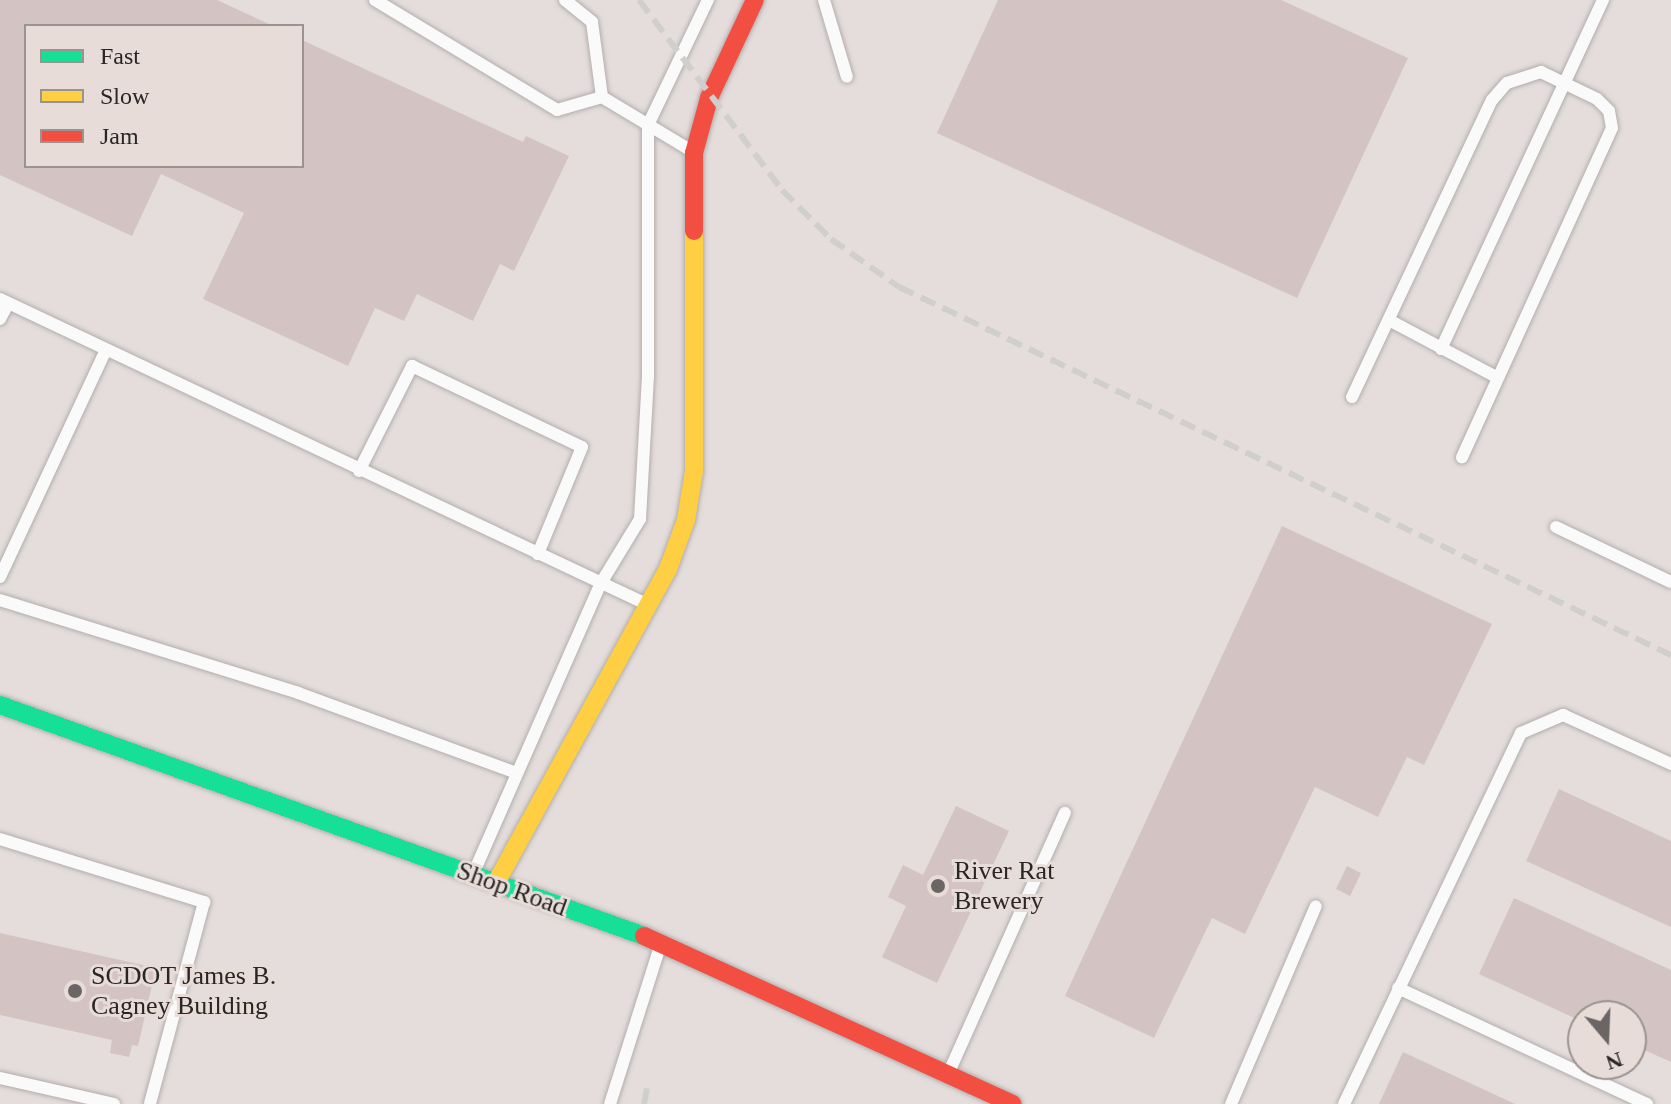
<!DOCTYPE html>
<style>
body{margin:0}
#map{position:relative;width:1671px;height:1104px;overflow:hidden;background:#e4dddc;font-family:Georgia,serif}
div>[style]{position:absolute}
.building>*{inset:0;background:#d4c3c3}
.roads{filter:drop-shadow(0 0 2px #b2aeac) drop-shadow(0 0 2px #b2aeac)}
.lane>*{height:12px;margin:-6px;padding:0 6px;transform-origin:6px;border-radius:6px;background:#fbfafa}
.fast>*{height:18px;margin:-9px;padding:0 9px;transform-origin:9px;border-radius:9px;background:#16e098}
.slow>*{height:18px;margin:-9px;padding:0 9px;transform-origin:9px;border-radius:9px;background:#ffcf43}
.jam>*{height:18px;margin:-9px;padding:0 9px;transform-origin:9px;border-radius:9px;background:#f24e42}
.rail>*{height:6px;margin-top:-3px;transform-origin:0;background:repeating-linear-gradient(90deg,#d1cfce 0 16px,transparent 0 24px)}
.dots>*{width:22px;height:22px;translate:-50% -50%;box-sizing:border-box;border:4px solid #e7dcd8;border-radius:50%}
span{translate:-50% -50%;white-space:nowrap;text-align:center;line-height:1.15;-webkit-text-stroke:6px #e7dcd8;paint-order:stroke}
.poi-label{font-size:26px;color:#2a2625}
.left{translate:0 -50%;text-align:left}
.street-label{font-size:26px;color:#2a2625}
.legend{position:absolute;left:24px;top:24px;width:280px;height:144px;box-sizing:border-box;background:#e7dcd8;border:2px solid #9b9390;margin:0;padding:10px 14px;list-style:none;font-size:24px;color:#2a2625}
.legend li{display:flex;align-items:center;gap:16px;height:40px}
.legend b{width:40px;border:2px solid #9b9390}
.north{position:absolute;left:1567px;top:1000px;width:80px;height:80px;box-sizing:border-box;background:#e7dcd8;border:2px solid #9b9390;border-radius:50%;rotate:161deg;font-size:22px;font-weight:700;line-height:32px;text-align:center;color:#2a2625}
.north::after{content:'';display:block;margin:auto;width:28px;height:36px;background:#6b6665;clip-path:polygon(50% 0,100% 100%,50% 72%,0 100%)}
</style>
<div id="map">
<div class="building">
<i style="clip-path:polygon(0 0,217px 0,273px 26px,26px 26px,26px 166px,302px 166px,302px 40px,523px 142px,526px 136px,569px 156px,514px 271px,500px 264px,473px 321px,417px 294px,404px 321px,375px 308px,348px 366px,203px 299px,244px 213px,161px 174px,132px 236px,0 175px)"></i>
<i style="clip-path:polygon(998px 0,1281px 0,1408px 58px,1297px 298px,937px 133px)"></i>
<i style="clip-path:polygon(1282px 526px,1492px 624px,1424px 765px,1407px 757px,1378px 817px,1315px 787px,1245px 934px,1212px 918px,1154px 1038px,1065px 996px)"></i>
<i style="clip-path:polygon(1559px 789px,1671px 841px,1671px 927px,1526px 861px)"></i>
<i style="clip-path:polygon(956px 806px,1009px 831px,937px 983px,882px 957px,906px 906px,888px 897px,903px 865px,923px 875px)"></i>
<i style="clip-path:polygon(1347px 866px,1361px 873px,1350px 896px,1336px 889px)"></i>
<i style="clip-path:polygon(1514px 898px,1671px 970px,1671px 1062px,1631px 1044px,1631px 1016px,1583px 1016px,1583px 1022px,1479px 974px)"></i>
<i style="clip-path:polygon(0 933px,156px 968px,138px 1046px,132px 1045px,129px 1057px,110px 1053px,112px 1040px,0 1015px)"></i>
<i style="clip-path:polygon(1403px 1052px,1515px 1104px,1379px 1104px)"></i>
</div>
<div class="roads">
<div class="lane">
<i style="left:375px;top:0;width:213px;rotate:31.1deg"></i>
<i style="left:557px;top:110px;width:47px;rotate:-16.1deg"></i>
<i style="left:602px;top:97px;width:105px;rotate:31deg"></i>
<i style="left:565px;top:0;width:35px;rotate:39deg"></i>
<i style="left:592px;top:22px;width:76px;rotate:82.4deg"></i>
<i style="left:824px;top:0;width:80px;rotate:73.4deg"></i>
<i style="left:0;top:299px;width:714px;rotate:25.27deg"></i>
<i style="left:0;top:319px;width:17px;rotate:-62deg"></i>
<i style="left:1389px;top:320px;width:123px;rotate:28deg"></i>
<i style="left:1441px;top:349px;width:385px;rotate:-65.1deg"></i>
<i style="left:1352px;top:397px;width:328px;rotate:-64.8deg"></i>
<i style="left:1492px;top:100px;width:23px;rotate:-49deg"></i>
<i style="left:1507px;top:83px;width:36px;rotate:-18deg"></i>
<i style="left:1541px;top:72px;width:62px;rotate:25.7deg"></i>
<i style="left:1597px;top:99px;width:17px;rotate:45deg"></i>
<i style="left:1609px;top:111px;width:17px;rotate:80deg"></i>
<i style="left:1612px;top:128px;width:362px;rotate:114.5deg"></i>
<i style="left:359px;top:471px;width:118px;rotate:-63.2deg"></i>
<i style="left:412px;top:366px;width:188px;rotate:25.5deg"></i>
<i style="left:582px;top:447px;width:116px;rotate:112.4deg"></i>
<i style="left:1556px;top:527px;width:127px;rotate:25.6deg"></i>
<i style="left:0;top:577px;width:248px;rotate:-65deg"></i>
<i style="left:0;top:600px;width:312px;rotate:17.3deg"></i>
<i style="left:298px;top:693px;width:233px;rotate:20.1deg"></i>
<i style="left:0;top:839px;width:214px;rotate:17.2deg"></i>
<i style="left:204px;top:902px;width:209px;rotate:105deg"></i>
<i style="left:474px;top:872px;width:316px;rotate:-66.3deg"></i>
<i style="left:601px;top:583px;width:75px;rotate:-58.6deg"></i>
<i style="left:640px;top:519px;width:142px;rotate:-86.8deg"></i>
<i style="left:648px;top:377px;width:252px;rotate:-90deg"></i>
<i style="left:648px;top:125px;width:139px;rotate:-64.4deg"></i>
<i style="left:1398px;top:988px;width:275px;rotate:25deg"></i>
<i style="left:949px;top:1072px;width:284px;rotate:-65.9deg"></i>
<i style="left:0;top:1078px;width:117px;rotate:12.8deg"></i>
<i style="left:610px;top:1104px;width:166px;rotate:-72.4deg"></i>
<i style="left:1231px;top:1104px;width:215px;rotate:-66.8deg"></i>
<i style="left:1344px;top:1104px;width:411px;rotate:-64.5deg"></i>
<i style="left:1521px;top:733px;width:46px;rotate:-23.2deg"></i>
<i style="left:1563px;top:715px;width:119px;rotate:24.4deg"></i>
</div>
<div class="fast">
<i style="left:0;top:705px;width:684px;rotate:19.73deg"></i>
</div>
<div class="slow">
<i style="left:496px;top:883px;width:358px;rotate:-61.3deg"></i>
<i style="left:668px;top:569px;width:52px;rotate:-69.8deg"></i>
<i style="left:686px;top:520px;width:50px;rotate:-80.7deg"></i>
<i style="left:694px;top:471px;width:240px;rotate:-90deg"></i>
</div>
<div class="jam">
<i style="left:694px;top:231px;width:78px;rotate:-90deg"></i>
<i style="left:694px;top:153px;width:57px;rotate:-74.7deg"></i>
<i style="left:709px;top:98px;width:108px;rotate:-64.9deg"></i>
<i style="left:644px;top:936px;width:405px;rotate:24.5deg"></i>
</div>
</div>
<div class="rail">
<i style="left:639px;top:0;width:238px;rotate:53deg"></i>
<i style="left:782px;top:190px;width:69px;rotate:45deg"></i>
<i style="left:831px;top:239px;width:83px;rotate:35.2deg"></i>
<i style="left:899px;top:287px;width:855px;rotate:25.49deg"></i>
<i style="left:644px;top:1104px;width:20px;rotate:-79deg"></i>
</div>
<div class="dots">
<i style="left:938px;top:886px;background:#6b6665"></i>
<i style="left:75px;top:991px;background:#6b6665"></i>
</div>
<div class="poi-label">
<span class="left" style="left:954px;top:886px">River Rat<br>Brewery</span>
<span class="left" style="left:91px;top:991px">SCDOT James B.<br>Cagney Building</span>
</div>
<div class="street-label">
<span style="left:512px;top:889px;rotate:20deg">Shop Road</span>
</div>
<ul class="legend">
<li><b style="height:10px;background:#16e098"></b>Fast</li>
<li><b style="height:10px;background:#ffcf43"></b>Slow</li>
<li><b style="height:10px;background:#f24e42"></b>Jam</li>
</ul>
<div class="north">N</div>
</div>
